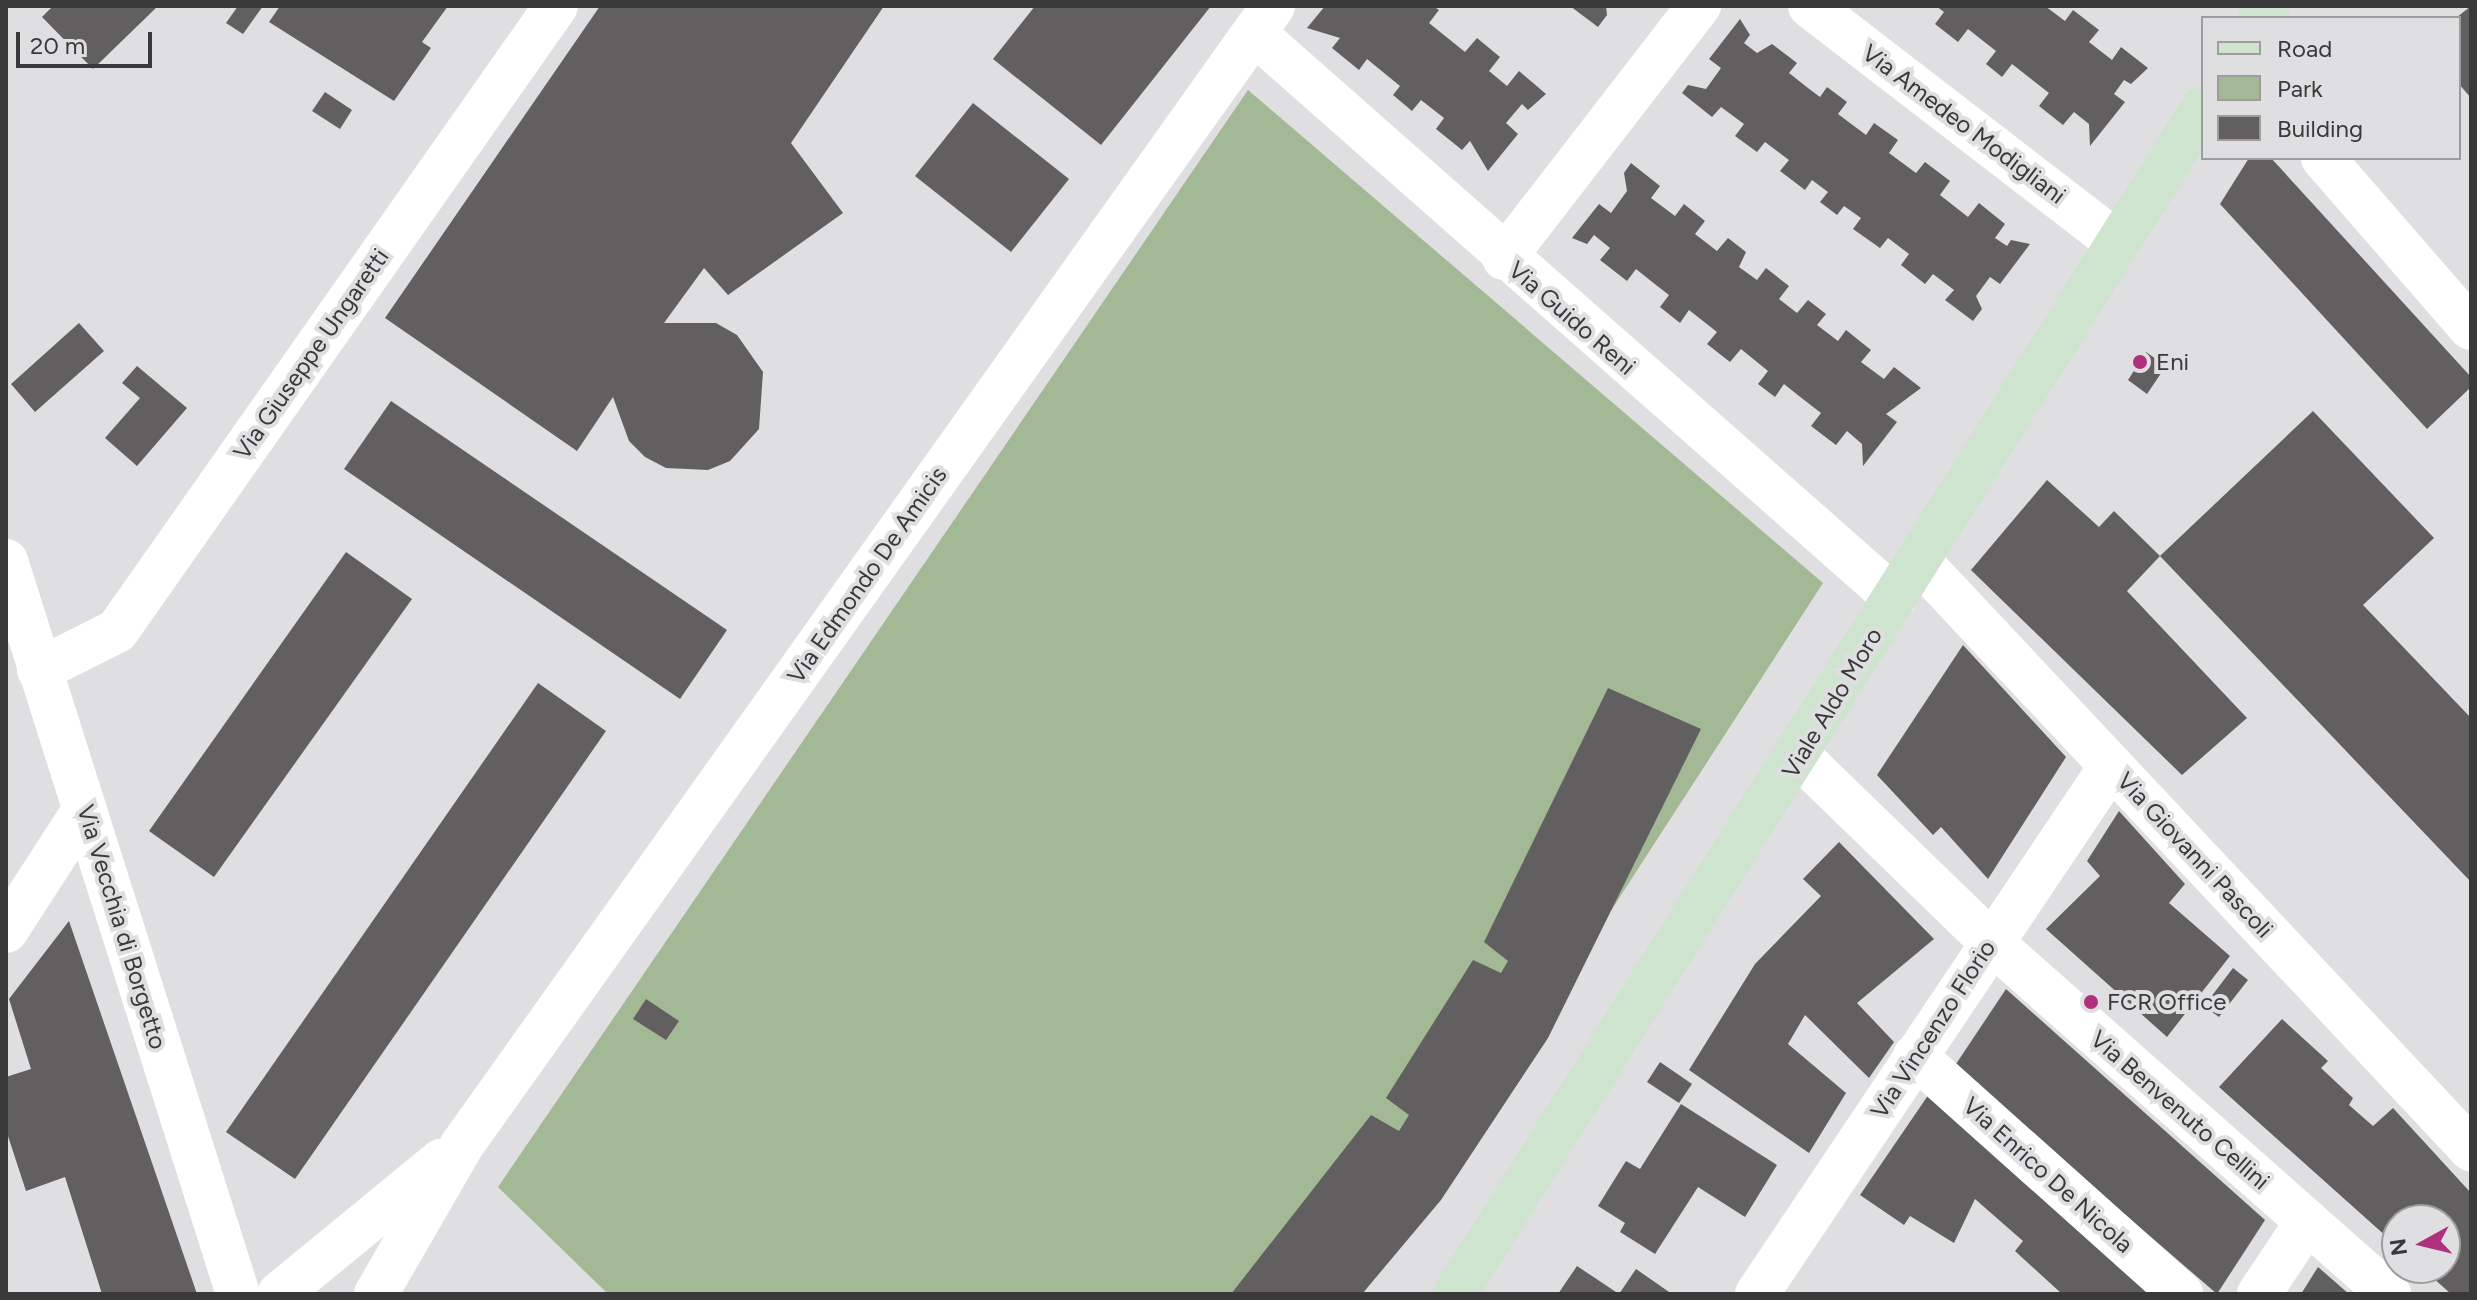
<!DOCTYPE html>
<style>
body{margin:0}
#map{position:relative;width:2477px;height:1300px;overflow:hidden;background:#dfdfe1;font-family:Figtree,sans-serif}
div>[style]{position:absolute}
.green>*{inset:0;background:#a3b995}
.building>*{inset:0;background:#615f60}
.minor>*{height:44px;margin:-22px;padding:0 22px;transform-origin:22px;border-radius:22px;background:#fff}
.tertiary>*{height:44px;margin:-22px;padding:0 22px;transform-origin:22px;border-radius:22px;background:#fff}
.secondary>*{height:44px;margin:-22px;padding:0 22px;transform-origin:22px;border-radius:22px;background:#cee4ce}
.dots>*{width:22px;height:22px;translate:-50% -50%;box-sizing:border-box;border:4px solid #dfdfe1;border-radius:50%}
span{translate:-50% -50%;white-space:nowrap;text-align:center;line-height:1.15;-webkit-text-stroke:8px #dfdfe1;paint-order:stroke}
.street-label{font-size:24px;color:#39393a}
.poi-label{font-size:24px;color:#39393a}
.left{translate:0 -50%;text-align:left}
.frame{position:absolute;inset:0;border:8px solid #39393a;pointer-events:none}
.legend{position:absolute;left:2201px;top:16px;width:260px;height:144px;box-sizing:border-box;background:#dfdfe1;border:2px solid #9d9d9e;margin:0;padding:10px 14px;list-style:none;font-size:24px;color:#39393a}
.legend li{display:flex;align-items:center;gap:16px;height:40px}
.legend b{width:40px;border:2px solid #9d9d9e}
.north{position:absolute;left:2381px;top:1204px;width:80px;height:80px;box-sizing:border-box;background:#dfdfe1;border:2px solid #9d9d9e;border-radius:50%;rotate:262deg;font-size:22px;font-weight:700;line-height:32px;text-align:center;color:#39393a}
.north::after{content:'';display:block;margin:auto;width:28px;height:36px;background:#b0307e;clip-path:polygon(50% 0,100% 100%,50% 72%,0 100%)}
.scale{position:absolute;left:16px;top:32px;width:136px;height:36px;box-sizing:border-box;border:4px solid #39393a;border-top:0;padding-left:10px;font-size:24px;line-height:28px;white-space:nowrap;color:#39393a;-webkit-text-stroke:6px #dfdfe1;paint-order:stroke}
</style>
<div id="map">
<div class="green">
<i style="clip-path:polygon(1248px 90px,1823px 583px,1363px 1294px,608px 1294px,498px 1187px)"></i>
</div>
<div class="building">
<i style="clip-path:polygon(53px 6px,158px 6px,93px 69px,42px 17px)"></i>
<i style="clip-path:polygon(238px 6px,263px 6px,243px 34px,226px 23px)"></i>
<i style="clip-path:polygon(280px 6px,448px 6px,422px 42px,431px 48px,394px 101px,269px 22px)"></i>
<i style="clip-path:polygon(600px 6px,884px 6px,791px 143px,843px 213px,728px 295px,704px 268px,664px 323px,716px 323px,737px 335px,763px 372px,759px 429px,730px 461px,708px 470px,666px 468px,645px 457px,629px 441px,613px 397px,577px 451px,385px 318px)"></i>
<i style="clip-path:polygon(1035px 6px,1211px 6px,1101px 145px,993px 59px)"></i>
<i style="clip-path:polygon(1325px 6px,1433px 6px,1439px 10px,1429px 23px,1465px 52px,1477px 38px,1500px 57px,1489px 71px,1507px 86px,1519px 71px,1546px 94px,1528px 110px,1522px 104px,1506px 123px,1518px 134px,1488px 171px,1470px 141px,1462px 150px,1436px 129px,1444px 118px,1421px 100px,1412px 111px,1393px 95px,1400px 86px,1367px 59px,1359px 70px,1332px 48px,1340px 38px,1307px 28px)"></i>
<i style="clip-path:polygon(1570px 6px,1606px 6px,1607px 15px,1598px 27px)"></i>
<i style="clip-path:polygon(1936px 6px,2045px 6px,2065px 21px,2073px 10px,2099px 30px,2089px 42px,2112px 60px,2121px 47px,2148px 68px,2131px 84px,2124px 80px,2114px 94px,2125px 102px,2090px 146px,2089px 124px,2074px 112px,2063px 125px,2039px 106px,2049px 93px,2012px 64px,2002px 77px,1986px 64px,1996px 51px,1968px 29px,1958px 42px,1935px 24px,1944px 12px)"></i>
<i style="clip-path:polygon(2471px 6px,2471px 98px,2459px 84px,2456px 18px)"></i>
<i style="clip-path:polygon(1740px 19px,1750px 35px,1744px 43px,1757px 53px,1772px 44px,1797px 63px,1789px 73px,1808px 88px,1820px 97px,1827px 87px,1847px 102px,1838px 114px,1866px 135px,1874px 123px,1898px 140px,1889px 153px,1916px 173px,1925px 162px,1950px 181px,1940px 195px,1968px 217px,1979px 203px,2005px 224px,1995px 238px,2007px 246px,2011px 240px,2030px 244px,2000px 284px,1990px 277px,1976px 296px,1982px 309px,1973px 321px,1945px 300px,1954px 290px,1933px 274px,1925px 284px,1901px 265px,1909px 254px,1888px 238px,1880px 248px,1853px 229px,1861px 218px,1844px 206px,1837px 215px,1820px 202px,1828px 192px,1812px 180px,1805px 190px,1780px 171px,1789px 160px,1765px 142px,1757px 152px,1735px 136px,1744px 124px,1721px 107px,1712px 117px,1682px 93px,1688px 85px,1706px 89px,1721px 68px,1709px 59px)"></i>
<i style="clip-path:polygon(325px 92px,352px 110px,340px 129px,312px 111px)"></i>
<i style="clip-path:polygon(973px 103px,1069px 179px,1011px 252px,915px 176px)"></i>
<i style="clip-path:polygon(2249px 158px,2271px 158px,2471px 377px,2471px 387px,2427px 429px,2220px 204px)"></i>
<i style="clip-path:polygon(1631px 163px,1660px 186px,1651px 198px,1675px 216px,1684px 204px,1705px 221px,1695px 234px,1717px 251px,1728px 238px,1746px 252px,1739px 267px,1757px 280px,1766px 268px,1789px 286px,1779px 299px,1797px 313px,1808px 300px,1826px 314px,1817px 325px,1838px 341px,1846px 330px,1871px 350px,1861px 362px,1884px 379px,1894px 367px,1921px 388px,1886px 414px,1897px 422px,1863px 466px,1862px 444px,1847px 431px,1836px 445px,1811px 426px,1821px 413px,1799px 396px,1784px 384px,1775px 397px,1758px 384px,1768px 371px,1741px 349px,1730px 362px,1707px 344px,1717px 332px,1689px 310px,1680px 323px,1660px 307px,1669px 295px,1656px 285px,1636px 269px,1627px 281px,1600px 260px,1610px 248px,1594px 235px,1587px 244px,1572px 238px,1599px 204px,1611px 213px,1627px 191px,1624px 173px)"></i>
<i style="clip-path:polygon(79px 323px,104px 351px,35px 412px,11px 384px)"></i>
<i style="clip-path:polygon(2146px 352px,2166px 366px,2147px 394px,2128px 380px)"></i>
<i style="clip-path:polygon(137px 366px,187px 408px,137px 466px,105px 438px,140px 398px,122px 383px)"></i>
<i style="clip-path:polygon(391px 401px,727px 630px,680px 699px,344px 469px)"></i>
<i style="clip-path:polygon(2313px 411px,2434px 538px,2363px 605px,2471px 718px,2471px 882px,2160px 556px)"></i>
<i style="clip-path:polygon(2047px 480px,2099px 527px,2114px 511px,2160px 556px,2127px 591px,2247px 718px,2182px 775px,1971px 570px)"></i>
<i style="clip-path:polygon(346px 552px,412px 599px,214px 877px,149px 831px)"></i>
<i style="clip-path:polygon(1963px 645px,2066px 757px,1988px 879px,1941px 827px,1933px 835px,1877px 775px)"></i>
<i style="clip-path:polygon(538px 683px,606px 731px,295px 1179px,226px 1132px)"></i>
<i style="clip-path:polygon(1608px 688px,1701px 729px,1548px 1038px,1441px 1200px,1362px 1294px,1231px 1294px,1371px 1115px,1399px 1131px,1409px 1115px,1386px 1098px,1473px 960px,1501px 973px,1508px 961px,1484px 942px)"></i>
<i style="clip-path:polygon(2119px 811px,2185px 884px,2169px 903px,2230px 956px,2167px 1037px,2046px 929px,2100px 876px,2087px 861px)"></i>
<i style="clip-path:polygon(1839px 842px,1934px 939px,1857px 1003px,1894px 1042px,1869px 1078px,1805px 1015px,1788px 1044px,1846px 1093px,1809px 1153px,1689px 1070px,1755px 964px,1821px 896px,1803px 879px)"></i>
<i style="clip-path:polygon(69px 921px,197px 1294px,102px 1294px,65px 1177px,26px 1191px,6px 1130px,6px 1077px,31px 1069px,9px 999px)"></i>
<i style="clip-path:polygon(2233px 968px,2248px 980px,2219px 1017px,2204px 1006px)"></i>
<i style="clip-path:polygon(2006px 989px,2265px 1220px,2217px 1294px,1954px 1067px)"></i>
<i style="clip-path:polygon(646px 999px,679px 1021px,666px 1040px,633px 1019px)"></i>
<i style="clip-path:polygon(2282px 1019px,2328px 1061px,2321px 1068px,2353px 1098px,2349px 1105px,2373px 1126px,2393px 1108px,2471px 1193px,2471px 1294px,2451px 1294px,2422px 1268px,2445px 1268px,2445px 1220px,2397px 1220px,2397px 1246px,2219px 1087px)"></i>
<i style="clip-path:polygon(1660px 1062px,1692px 1084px,1679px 1103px,1647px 1082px)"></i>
<i style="clip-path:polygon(1929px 1094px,2157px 1294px,2062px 1294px,2015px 1251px,2023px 1241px,1975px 1199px,1954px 1243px,1910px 1216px,1904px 1225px,1860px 1195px)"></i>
<i style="clip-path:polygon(1681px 1104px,1777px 1165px,1745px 1217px,1698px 1187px,1655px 1254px,1620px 1232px,1625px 1223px,1598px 1206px,1626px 1161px,1640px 1169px)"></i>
<i style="clip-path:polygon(1577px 1266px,1619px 1294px,1636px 1269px,1672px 1294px,1558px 1294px)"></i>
<i style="clip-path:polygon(2318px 1267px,2349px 1294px,2301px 1294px)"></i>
</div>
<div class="minor">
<i style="left:1810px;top:6px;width:387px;rotate:37.6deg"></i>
<i style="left:1254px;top:33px;width:854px;rotate:41.39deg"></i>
<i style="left:2323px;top:158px;width:225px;rotate:49deg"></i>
<i style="left:1504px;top:258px;width:319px;rotate:-52.3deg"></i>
<i style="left:1919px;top:561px;width:807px;rotate:46.81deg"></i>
<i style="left:39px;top:670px;width:87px;rotate:-26.6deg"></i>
<i style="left:117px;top:631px;width:764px;rotate:-54.92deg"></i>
<i style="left:1800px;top:757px;width:264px;rotate:44.1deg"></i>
<i style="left:1990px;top:941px;width:533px;rotate:41.5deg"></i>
<i style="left:6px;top:931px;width:145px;rotate:-57.1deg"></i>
<i style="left:1915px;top:1056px;width:357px;rotate:41.8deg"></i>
<i style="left:279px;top:1294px;width:210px;rotate:-39.4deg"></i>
<i style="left:376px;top:1294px;width:172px;rotate:-60deg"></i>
<i style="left:462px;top:1145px;width:1398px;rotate:-54.55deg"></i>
<i style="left:1757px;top:1294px;width:636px;rotate:-56.16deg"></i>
<i style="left:2259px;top:1294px;width:87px;rotate:-56.3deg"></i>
</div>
<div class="tertiary">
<i style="left:6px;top:561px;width:769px;rotate:72.44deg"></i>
</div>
<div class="secondary">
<i style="left:2260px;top:18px;width:14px;rotate:-56deg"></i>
<i style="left:1455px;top:1294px;width:1402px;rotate:-57.76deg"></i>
</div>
<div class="dots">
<i style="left:2140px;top:362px;background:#b0307e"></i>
<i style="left:2091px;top:1002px;background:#b0307e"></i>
</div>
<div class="street-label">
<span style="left:1964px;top:124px;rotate:37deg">Via Amedeo Modigliani</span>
<span style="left:1572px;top:318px;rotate:41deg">Via Guido Reni</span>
<span style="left:311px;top:354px;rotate:-55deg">Via Giuseppe Ungaretti</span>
<span style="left:867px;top:575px;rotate:-55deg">Via Edmondo De Amicis</span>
<span style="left:1832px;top:703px;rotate:-59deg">Viale Aldo Moro</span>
<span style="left:2195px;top:855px;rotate:47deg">Via Giovanni Pascoli</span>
<span style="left:122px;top:927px;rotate:73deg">Via Vecchia di Borgetto</span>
<span style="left:1933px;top:1029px;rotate:-57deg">Via Vincenzo Florio</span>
<span style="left:2180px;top:1110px;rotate:41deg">Via Benvenuto Cellini</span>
<span style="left:2048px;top:1175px;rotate:42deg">Via Enrico De Nicola</span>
</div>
<div class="poi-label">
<span class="left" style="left:2156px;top:362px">Eni</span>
<span class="left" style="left:2107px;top:1002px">FCR Office</span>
</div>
<div class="frame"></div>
<ul class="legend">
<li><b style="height:10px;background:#cee4ce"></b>Road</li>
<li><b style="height:22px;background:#a3b995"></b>Park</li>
<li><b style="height:22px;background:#615f60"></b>Building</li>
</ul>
<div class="north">N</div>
<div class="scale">20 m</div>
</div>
